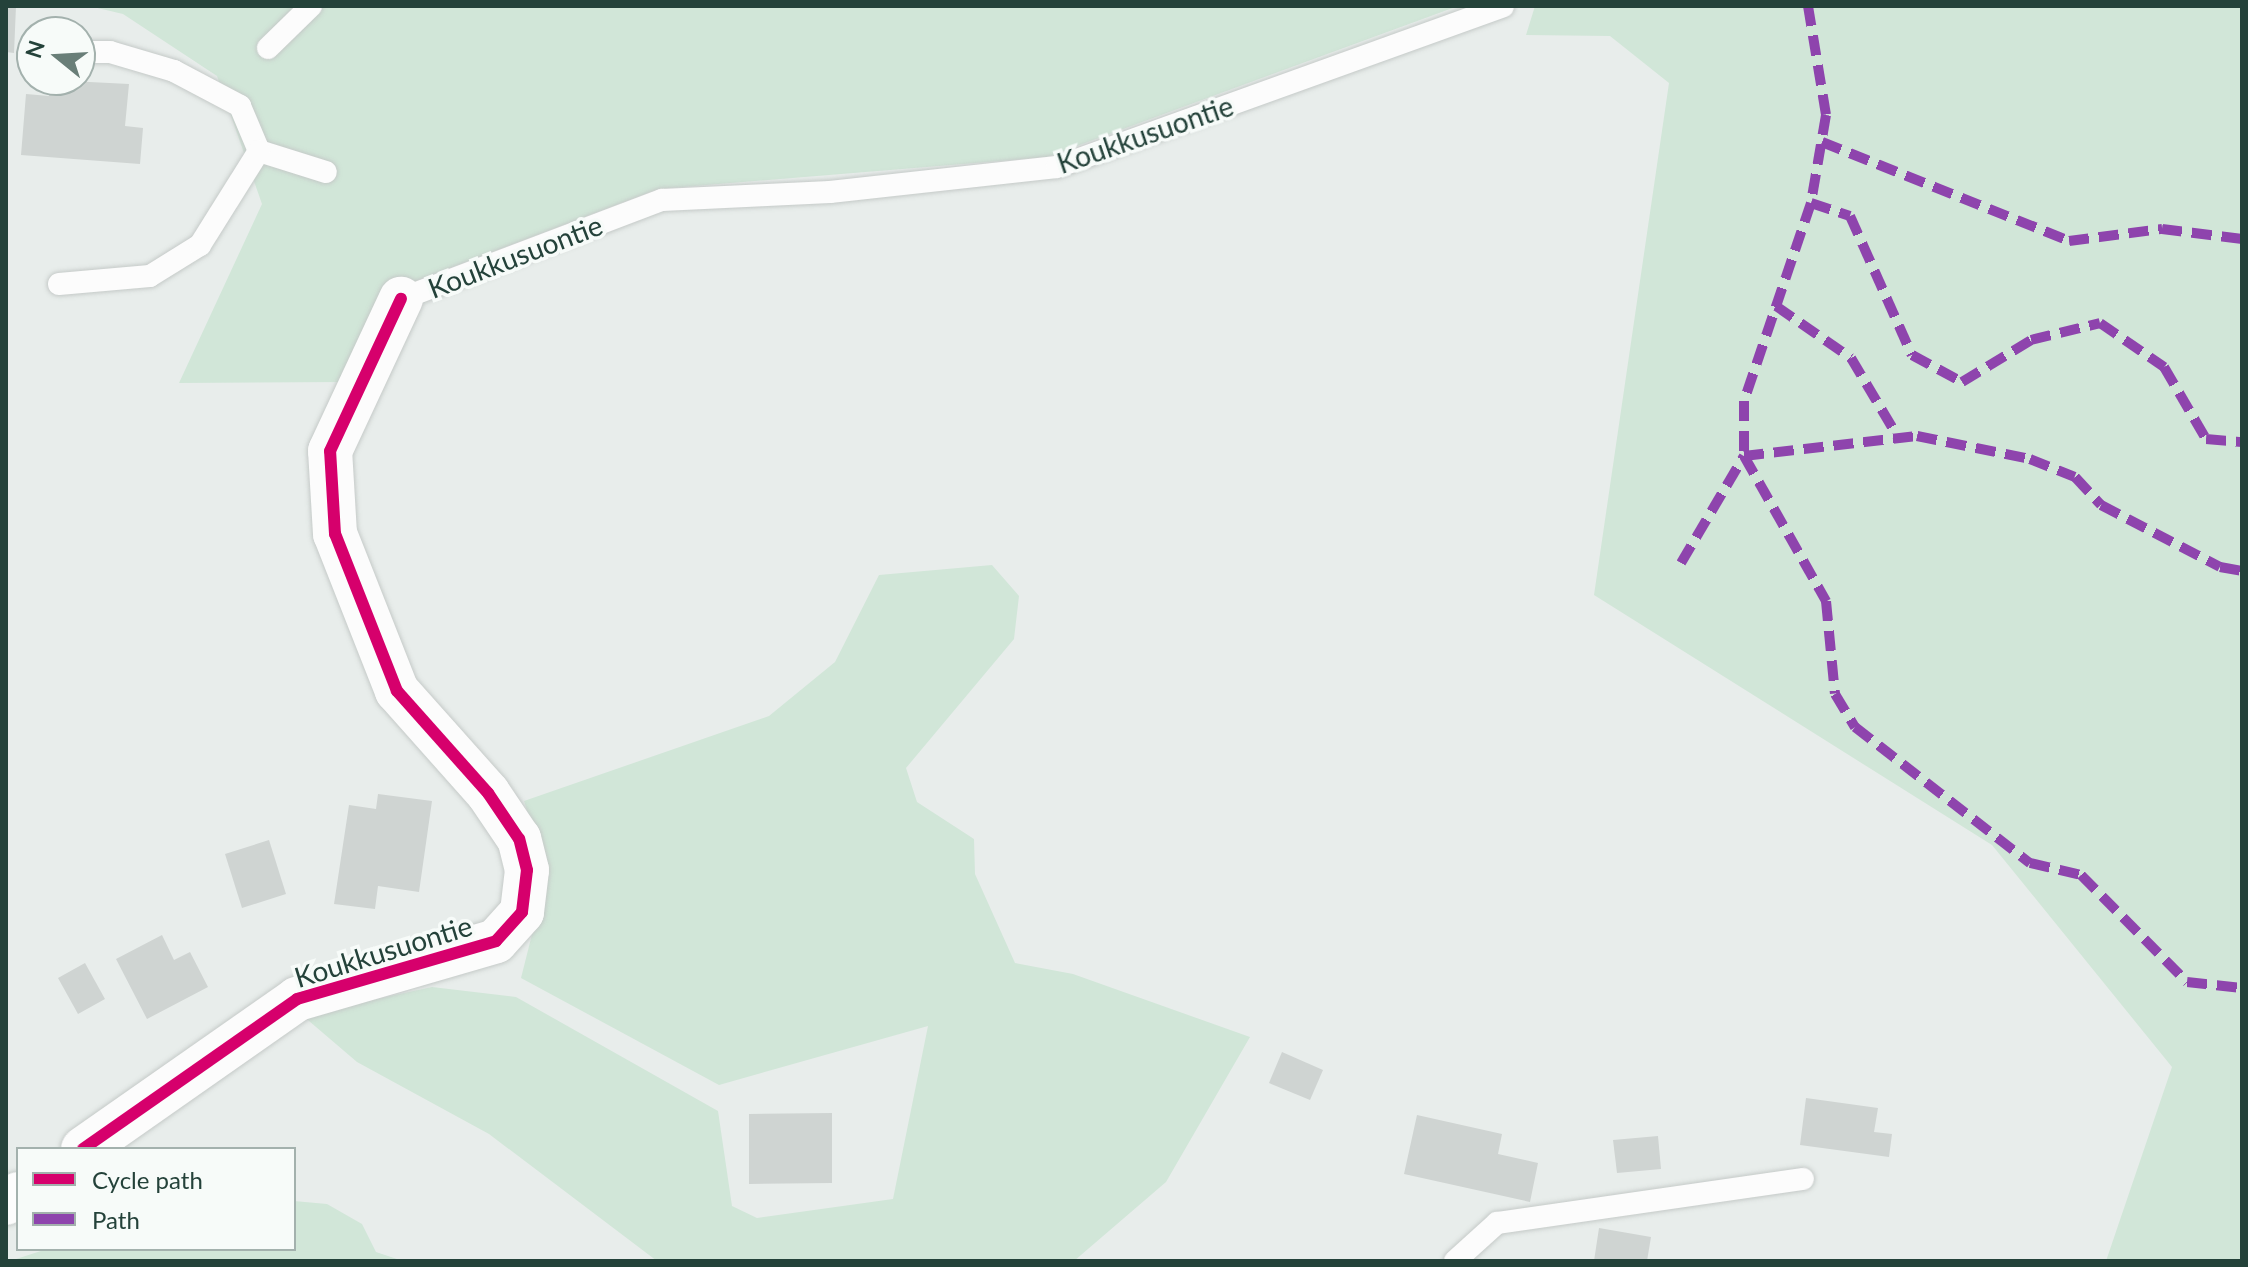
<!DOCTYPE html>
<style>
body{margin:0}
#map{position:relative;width:2248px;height:1267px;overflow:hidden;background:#e8edeb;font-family:Lato,sans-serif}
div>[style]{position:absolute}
.green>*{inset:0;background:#d1e6d8}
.building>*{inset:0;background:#cfd4d2}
.roads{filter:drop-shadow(0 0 2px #c5cac8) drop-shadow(0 0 2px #c5cac8)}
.service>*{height:22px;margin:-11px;padding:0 11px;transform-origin:11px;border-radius:11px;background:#fcfcfc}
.minor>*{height:44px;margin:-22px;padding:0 22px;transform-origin:22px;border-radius:22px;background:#fcfcfc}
.quiet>*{height:10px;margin-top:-5px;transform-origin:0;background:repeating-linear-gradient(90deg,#8e44ad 0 20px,transparent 0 30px)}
.cycleway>*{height:12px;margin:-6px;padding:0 6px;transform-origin:6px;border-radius:6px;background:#d6006c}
span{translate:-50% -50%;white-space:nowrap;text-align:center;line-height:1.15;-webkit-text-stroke:7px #f7fbf9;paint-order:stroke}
.street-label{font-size:28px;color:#24423a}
.frame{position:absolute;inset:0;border:8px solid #24423a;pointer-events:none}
.legend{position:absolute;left:16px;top:1147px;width:280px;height:104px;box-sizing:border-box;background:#f7fbf9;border:2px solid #a3b1ad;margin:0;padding:10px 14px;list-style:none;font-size:24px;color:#24423a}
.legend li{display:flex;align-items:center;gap:16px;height:40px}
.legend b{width:40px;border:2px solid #a3b1ad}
.north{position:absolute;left:16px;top:16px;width:80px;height:80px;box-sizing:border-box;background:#f7fbf9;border:2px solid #a3b1ad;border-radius:50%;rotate:288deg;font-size:22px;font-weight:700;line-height:32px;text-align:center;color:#24423a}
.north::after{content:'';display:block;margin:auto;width:28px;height:36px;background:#697e78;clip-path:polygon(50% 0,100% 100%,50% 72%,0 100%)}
</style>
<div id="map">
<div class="green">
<i style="clip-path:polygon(89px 6px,1458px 6px,1047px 157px,658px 189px,413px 282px,343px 382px,179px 383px,262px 204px,217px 76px,123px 14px)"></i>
<i style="clip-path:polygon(1535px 6px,2242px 6px,2242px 1261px,2106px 1261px,2172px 1067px,1992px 845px,1594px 595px,1669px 83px,1610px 36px,1526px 35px)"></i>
<i style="clip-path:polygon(992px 565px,1019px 596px,1014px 639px,906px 768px,917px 802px,974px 839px,975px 874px,1015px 963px,1073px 974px,1250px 1037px,1166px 1182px,1074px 1261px,657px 1261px,489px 1134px,357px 1062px,302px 1015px,432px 987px,516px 997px,718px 1111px,732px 1206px,757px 1218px,893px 1199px,928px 1026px,719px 1085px,521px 978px,547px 875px,524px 801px,769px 716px,835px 662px,879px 575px)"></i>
<i style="clip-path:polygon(294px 1201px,327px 1204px,362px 1224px,376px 1252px,403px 1261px,10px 1261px,47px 1249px,294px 1249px)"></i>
</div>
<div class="building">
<i style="clip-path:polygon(6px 6px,16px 6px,14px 53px,6px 52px)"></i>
<i style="clip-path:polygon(50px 80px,129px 84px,125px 126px,143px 128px,140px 164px,21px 155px,26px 94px,49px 96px)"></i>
<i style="clip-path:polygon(378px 794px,432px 801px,419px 892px,378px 886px,375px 909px,334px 904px,349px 805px,376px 809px)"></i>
<i style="clip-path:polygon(269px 840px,286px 894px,242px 908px,225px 854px)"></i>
<i style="clip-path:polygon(162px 935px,174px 960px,190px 952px,208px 987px,147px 1019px,116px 959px)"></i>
<i style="clip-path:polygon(85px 963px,105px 999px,78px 1014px,58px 978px)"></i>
<i style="clip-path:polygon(1282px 1052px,1323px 1070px,1310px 1100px,1269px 1083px)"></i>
<i style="clip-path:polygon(1806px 1098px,1878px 1108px,1874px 1132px,1892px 1134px,1889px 1157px,1800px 1145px)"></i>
<i style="clip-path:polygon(832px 1113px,832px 1183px,749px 1184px,749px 1114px)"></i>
<i style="clip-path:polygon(1417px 1115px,1502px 1134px,1498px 1154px,1538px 1163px,1530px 1202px,1404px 1174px)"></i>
<i style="clip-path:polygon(1658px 1136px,1661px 1169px,1617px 1173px,1613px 1140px)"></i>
<i style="clip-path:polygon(1599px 1228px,1651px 1237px,1647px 1261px,1594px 1261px)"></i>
</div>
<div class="roads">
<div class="service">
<i style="left:268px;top:48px;width:60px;rotate:-44.3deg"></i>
<i style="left:80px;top:52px;width:30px"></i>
<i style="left:110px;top:52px;width:67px;rotate:16.5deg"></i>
<i style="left:174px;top:71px;width:75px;rotate:27.9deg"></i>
<i style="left:240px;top:106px;width:49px;rotate:67.1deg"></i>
<i style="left:259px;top:151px;width:70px;rotate:17.4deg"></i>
<i style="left:59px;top:284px;width:91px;rotate:-5deg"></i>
<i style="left:150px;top:276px;width:59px;rotate:-31.8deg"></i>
<i style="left:200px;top:245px;width:111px;rotate:-57.9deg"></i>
<i style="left:401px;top:299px;width:279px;rotate:-20.8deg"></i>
<i style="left:662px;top:200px;width:168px;rotate:-2.7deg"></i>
<i style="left:830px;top:192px;width:228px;rotate:-6.3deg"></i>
<i style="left:1057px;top:167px;width:474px;rotate:-19.8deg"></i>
<i style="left:1455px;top:1261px;width:57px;rotate:-42.1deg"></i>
<i style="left:1497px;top:1223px;width:309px;rotate:-8.2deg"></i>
</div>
<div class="minor">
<i style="left:83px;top:1149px;width:261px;rotate:-35deg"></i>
<i style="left:297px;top:999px;width:207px;rotate:-16.2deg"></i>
<i style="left:496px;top:941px;width:39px;rotate:-48deg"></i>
<i style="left:522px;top:912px;width:42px;rotate:-83.2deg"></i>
<i style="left:527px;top:870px;width:32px;rotate:-104deg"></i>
<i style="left:519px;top:839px;width:55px;rotate:-124deg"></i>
<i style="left:488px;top:793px;width:137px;rotate:-131.7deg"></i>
<i style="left:397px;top:691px;width:169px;rotate:-111.5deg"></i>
<i style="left:335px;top:534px;width:83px;rotate:-93.4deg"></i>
<i style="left:330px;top:451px;width:168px;rotate:-65deg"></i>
<i style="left:6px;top:1203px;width:15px;rotate:-37deg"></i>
</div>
</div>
<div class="quiet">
<i style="left:1808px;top:6px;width:110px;rotate:80.6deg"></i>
<i style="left:1826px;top:115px;width:89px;rotate:99.7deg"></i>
<i style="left:1811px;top:203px;width:209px;rotate:108.7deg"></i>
<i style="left:1744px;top:401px;width:55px;rotate:90deg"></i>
<i style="left:1744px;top:456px;width:167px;rotate:60.5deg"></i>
<i style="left:1826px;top:601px;width:93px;rotate:84.5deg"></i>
<i style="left:1835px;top:694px;width:39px;rotate:59deg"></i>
<i style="left:1855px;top:727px;width:222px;rotate:37.9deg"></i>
<i style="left:2030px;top:863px;width:52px;rotate:13.2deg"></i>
<i style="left:2081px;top:875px;width:151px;rotate:45.3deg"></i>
<i style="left:2187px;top:982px;width:55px;rotate:6.2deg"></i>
<i style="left:1822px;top:142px;width:266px;rotate:21.8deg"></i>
<i style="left:2069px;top:241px;width:94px;rotate:-7.4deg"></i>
<i style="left:2162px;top:229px;width:81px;rotate:7.1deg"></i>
<i style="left:1811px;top:203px;width:41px;rotate:18.4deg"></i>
<i style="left:1850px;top:216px;width:152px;rotate:66deg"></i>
<i style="left:1912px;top:355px;width:57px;rotate:28.4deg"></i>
<i style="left:1962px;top:382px;width:81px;rotate:-31.3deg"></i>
<i style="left:2031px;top:340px;width:71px;rotate:-13.8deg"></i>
<i style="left:2100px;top:323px;width:78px;rotate:34.5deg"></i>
<i style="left:2164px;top:367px;width:83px;rotate:59.7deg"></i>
<i style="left:2206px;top:439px;width:36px;rotate:5deg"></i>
<i style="left:1776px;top:306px;width:91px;rotate:34.7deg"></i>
<i style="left:1851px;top:358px;width:94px;rotate:59.3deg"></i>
<i style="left:1681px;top:563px;width:124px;rotate:-59.5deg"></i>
<i style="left:1744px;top:456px;width:174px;rotate:-6.6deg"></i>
<i style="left:1917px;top:436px;width:115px;rotate:11.5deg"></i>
<i style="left:2030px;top:459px;width:48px;rotate:21.8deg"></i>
<i style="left:2075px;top:477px;width:38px;rotate:47deg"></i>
<i style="left:2101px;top:505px;width:134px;rotate:27.5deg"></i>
<i style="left:2220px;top:567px;width:22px;rotate:10deg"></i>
</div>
<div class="cycleway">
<i style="left:83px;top:1149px;width:261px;rotate:-35deg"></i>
<i style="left:297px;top:999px;width:207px;rotate:-16.2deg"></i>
<i style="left:496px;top:941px;width:39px;rotate:-48deg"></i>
<i style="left:522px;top:912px;width:42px;rotate:-83.2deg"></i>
<i style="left:527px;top:870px;width:32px;rotate:-104deg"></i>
<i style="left:519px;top:839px;width:55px;rotate:-124deg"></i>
<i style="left:488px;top:793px;width:137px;rotate:-131.7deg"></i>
<i style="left:397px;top:691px;width:169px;rotate:-111.5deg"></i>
<i style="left:335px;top:534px;width:83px;rotate:-93.4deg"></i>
<i style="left:330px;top:451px;width:168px;rotate:-65deg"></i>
</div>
<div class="street-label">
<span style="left:1145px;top:134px;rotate:-19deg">Koukkusuontie</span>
<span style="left:515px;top:256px;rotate:-21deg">Koukkusuontie</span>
<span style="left:383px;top:951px;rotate:-17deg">Koukkusuontie</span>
</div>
<div class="frame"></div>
<ul class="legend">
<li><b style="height:10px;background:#d6006c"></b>Cycle path</li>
<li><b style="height:10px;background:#8e44ad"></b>Path</li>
</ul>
<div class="north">N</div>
</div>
